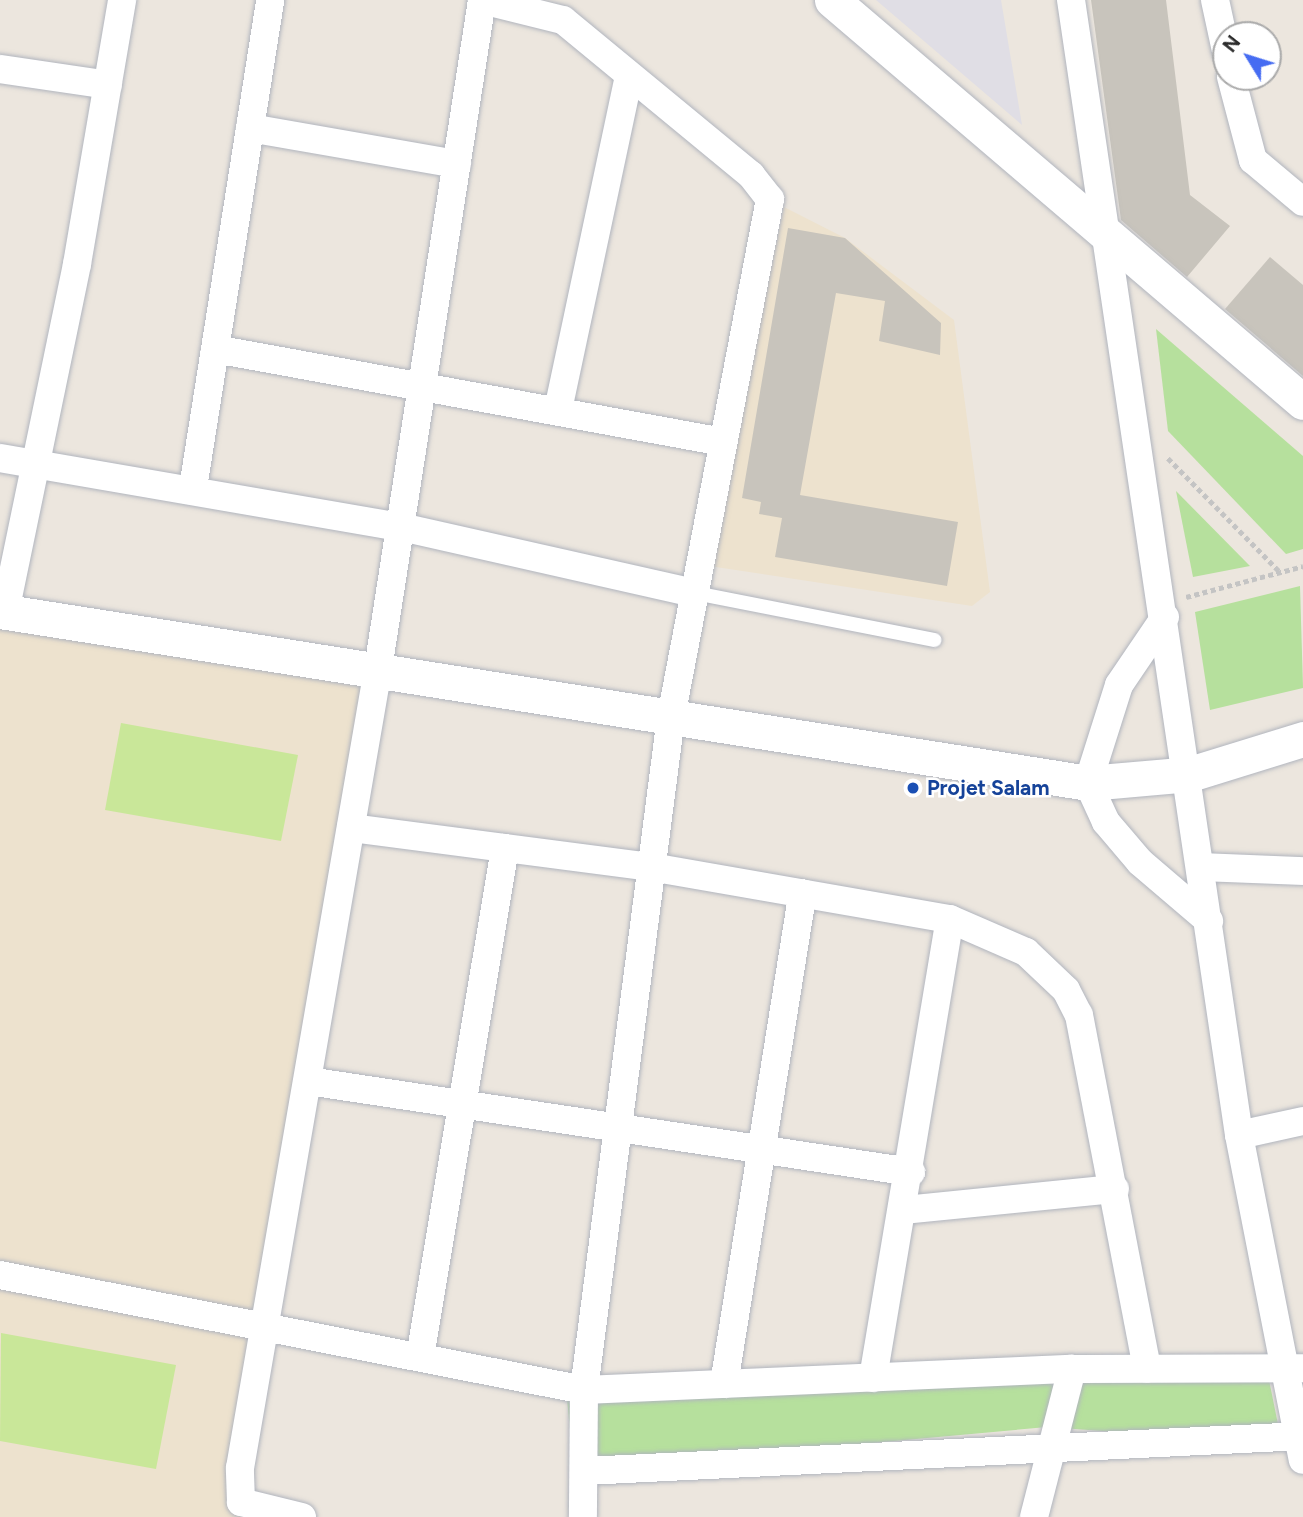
<!DOCTYPE html>
<style>
body{margin:0}
#map{position:relative;width:1303px;height:1517px;overflow:hidden;background:#ece6de;font-family:Figtree,sans-serif}
div>[style]{position:absolute}
.industrial>*{inset:0;background:#e0dee5}
.education>*{inset:0;background:#ede2ce}
.green>*{inset:0;background:#b6e09d}
.pitch>*{inset:0;background:#c9e799}
.building>*{inset:0;background:#c8c4bc}
.path>*{height:4.5px;margin-top:-2.25px;transform-origin:0;background:repeating-linear-gradient(90deg,#c4c4c4 0 5px,transparent 0 8.5px)}
.roads{filter:drop-shadow(0 0 2px #b1b5be) drop-shadow(0 0 2px #b1b5be)}
.service>*{height:14px;margin:-7px;padding:0 7px;transform-origin:7px;border-radius:7px;background:#fff}
.minor>*{height:28px;margin:-14px;padding:0 14px;transform-origin:14px;border-radius:14px;background:#fff}
.tertiary>*{height:35px;margin:-17.5px;padding:0 17.5px;transform-origin:17.5px;border-radius:17.5px;background:#fff}
.dots>*{width:19px;height:19px;translate:-50% -50%;box-sizing:border-box;border:4px solid #fff;border-radius:50%}
span{translate:-50% -50%;white-space:nowrap;text-align:center;line-height:1.15;-webkit-text-stroke:5px #fff;paint-order:stroke}
.transit-label{font-size:21px;color:#164399;font-weight:700}
.left{translate:0 -50%;text-align:left}
.north{position:absolute;left:1212px;top:21px;width:70px;height:70px;box-sizing:border-box;background:#fff;border:2px solid #aaa;border-radius:50%;rotate:308deg;font-size:19px;font-weight:700;line-height:28px;text-align:center;color:#2b2b2b}
.north::after{content:'';display:block;margin:auto;width:24px;height:32px;background:#466cf2;clip-path:polygon(50% 0,100% 100%,50% 72%,0 100%)}
</style>
<div id="map">
<div class="industrial">
<i style="clip-path:polygon(876px 0,1001px 0,1022px 125px)"></i>
</div>
<div class="education">
<i style="clip-path:polygon(784px 207px,845px 238px,954px 320px,990px 592px,972px 606px,709px 566px)"></i>
<i style="clip-path:polygon(0 601px,366px 663px,260px 1331px,249px 1517px,0 1517px)"></i>
</div>
<div class="green">
<i style="clip-path:polygon(1156px 329px,1303px 456px,1303px 549px,1286px 554px,1168px 431px)"></i>
<i style="clip-path:polygon(1176px 491px,1250px 566px,1193px 577px)"></i>
<i style="clip-path:polygon(1300px 586px,1303px 688px,1210px 710px,1195px 612px)"></i>
<i style="clip-path:polygon(1266px 1365px,1282px 1444px,1047px 1427px,574px 1470px,567px 1399px)"></i>
</div>
<div class="pitch">
<i style="clip-path:polygon(121px 723px,298px 755px,281px 841px,105px 810px)"></i>
<i style="clip-path:polygon(1px 1333px,176px 1365px,156px 1469px,0 1441px)"></i>
</div>
<div class="building">
<i style="clip-path:polygon(1091px 0,1166px 0,1190px 195px,1230px 226px,1187px 277px,1121px 220px)"></i>
<i style="clip-path:polygon(788px 228px,845px 238px,941px 323px,940px 355px,879px 341px,885px 301px,836px 293px,800px 495px,958px 522px,947px 586px,775px 557px,782px 518px,759px 514px,761px 502px,742px 498px)"></i>
<i style="clip-path:polygon(1270px 257px,1303px 285px,1303px 376px,1225px 309px)"></i>
</div>
<div class="path">
<i style="left:1168px;top:458px;width:160px;rotate:45.5deg"></i>
<i style="left:1186px;top:597px;width:121px;rotate:-14.8deg"></i>
</div>
<div class="roads">
<div class="service">
<i style="left:695px;top:593px;width:244px;rotate:11.1deg"></i>
</div>
<div class="minor">
<i style="left:482px;top:0;width:83px;rotate:13.9deg"></i>
<i style="left:563px;top:20px;width:244px;rotate:39.5deg"></i>
<i style="left:751px;top:175px;width:31px;rotate:52deg"></i>
<i style="left:770px;top:199px;width:527px;rotate:100.82deg"></i>
<i style="left:671px;top:717px;width:679px;rotate:97.37deg"></i>
<i style="left:584px;top:1390px;width:127px;rotate:90.5deg"></i>
<i style="left:1071px;top:0;width:1147px;rotate:81.58deg"></i>
<i style="left:1239px;top:1135px;width:331px;rotate:78.9deg"></i>
<i style="left:1215px;top:0;width:52px;rotate:77.8deg"></i>
<i style="left:0;top:69px;width:109px;rotate:8.4deg"></i>
<i style="left:1231px;top:77px;width:86px;rotate:75.2deg"></i>
<i style="left:1253px;top:160px;width:65px;rotate:40deg"></i>
<i style="left:250px;top:128px;width:210px;rotate:9.9deg"></i>
<i style="left:215px;top:349px;width:516px;rotate:10.37deg"></i>
<i style="left:558px;top:410px;width:341px;rotate:-78deg"></i>
<i style="left:0;top:458px;width:407px;rotate:9.8deg"></i>
<i style="left:401px;top:527px;width:301px;rotate:12.7deg"></i>
<i style="left:193px;top:488px;width:494px;rotate:-81deg"></i>
<i style="left:5px;top:612px;width:355px;rotate:-78.3deg"></i>
<i style="left:77px;top:264px;width:268px;rotate:-80.3deg"></i>
<i style="left:1165px;top:617px;width:82px;rotate:124.1deg"></i>
<i style="left:1119px;top:685px;width:103px;rotate:107.6deg"></i>
<i style="left:1088px;top:783px;width:43px;rotate:65.2deg"></i>
<i style="left:1106px;top:822px;width:52px;rotate:49.6deg"></i>
<i style="left:1140px;top:862px;width:91px;rotate:40.5deg"></i>
<i style="left:351px;top:828px;width:303px;rotate:7.4deg"></i>
<i style="left:651px;top:867px;width:303px;rotate:9.9deg"></i>
<i style="left:950px;top:919px;width:83px;rotate:23.5deg"></i>
<i style="left:1026px;top:952px;width:55px;rotate:43.5deg"></i>
<i style="left:1066px;top:990px;width:28px;rotate:63deg"></i>
<i style="left:1079px;top:1015px;width:360px;rotate:79.1deg"></i>
<i style="left:1202px;top:867px;width:101px;rotate:2.3deg"></i>
<i style="left:308px;top:1081px;width:610px;rotate:8.58deg"></i>
<i style="left:1239px;top:1135px;width:66px;rotate:-12.3deg"></i>
<i style="left:904px;top:1210px;width:212px;rotate:-5.7deg"></i>
<i style="left:0;top:1275px;width:595px;rotate:11.14deg"></i>
<i style="left:584px;top:1390px;width:488px;rotate:-2.5deg"></i>
<i style="left:1072px;top:1369px;width:231px;rotate:-0.2deg"></i>
<i style="left:420px;top:1357px;width:516px;rotate:-80.52deg"></i>
<i style="left:873px;top:1378px;width:465px;rotate:-80.5deg"></i>
<i style="left:724px;top:1384px;width:497px;rotate:-80.9deg"></i>
<i style="left:585px;top:1471px;width:719px;rotate:-2.79deg"></i>
<i style="left:302px;top:1517px;width:63px;rotate:-166.2deg"></i>
<i style="left:241px;top:1502px;width:34px;rotate:-92deg"></i>
<i style="left:240px;top:1468px;width:811px;rotate:-80.2deg"></i>
<i style="left:378px;top:669px;width:677px;rotate:-81.16deg"></i>
<i style="left:1034px;top:1517px;width:153px;rotate:-75.6deg"></i>
</div>
<div class="tertiary">
<i style="left:832px;top:0;width:619px;rotate:40.48deg"></i>
<i style="left:0;top:611px;width:1102px;rotate:8.98deg"></i>
<i style="left:1088px;top:783px;width:102px;rotate:-5deg"></i>
<i style="left:1190px;top:774px;width:118px;rotate:-17.2deg"></i>
</div>
</div>
<div class="dots">
<i style="left:913px;top:788px;background:#1a4fb4"></i>
</div>
<div class="transit-label">
<span class="left" style="left:927px;top:788px">Projet Salam</span>
</div>
<div class="north">N</div>
</div>
